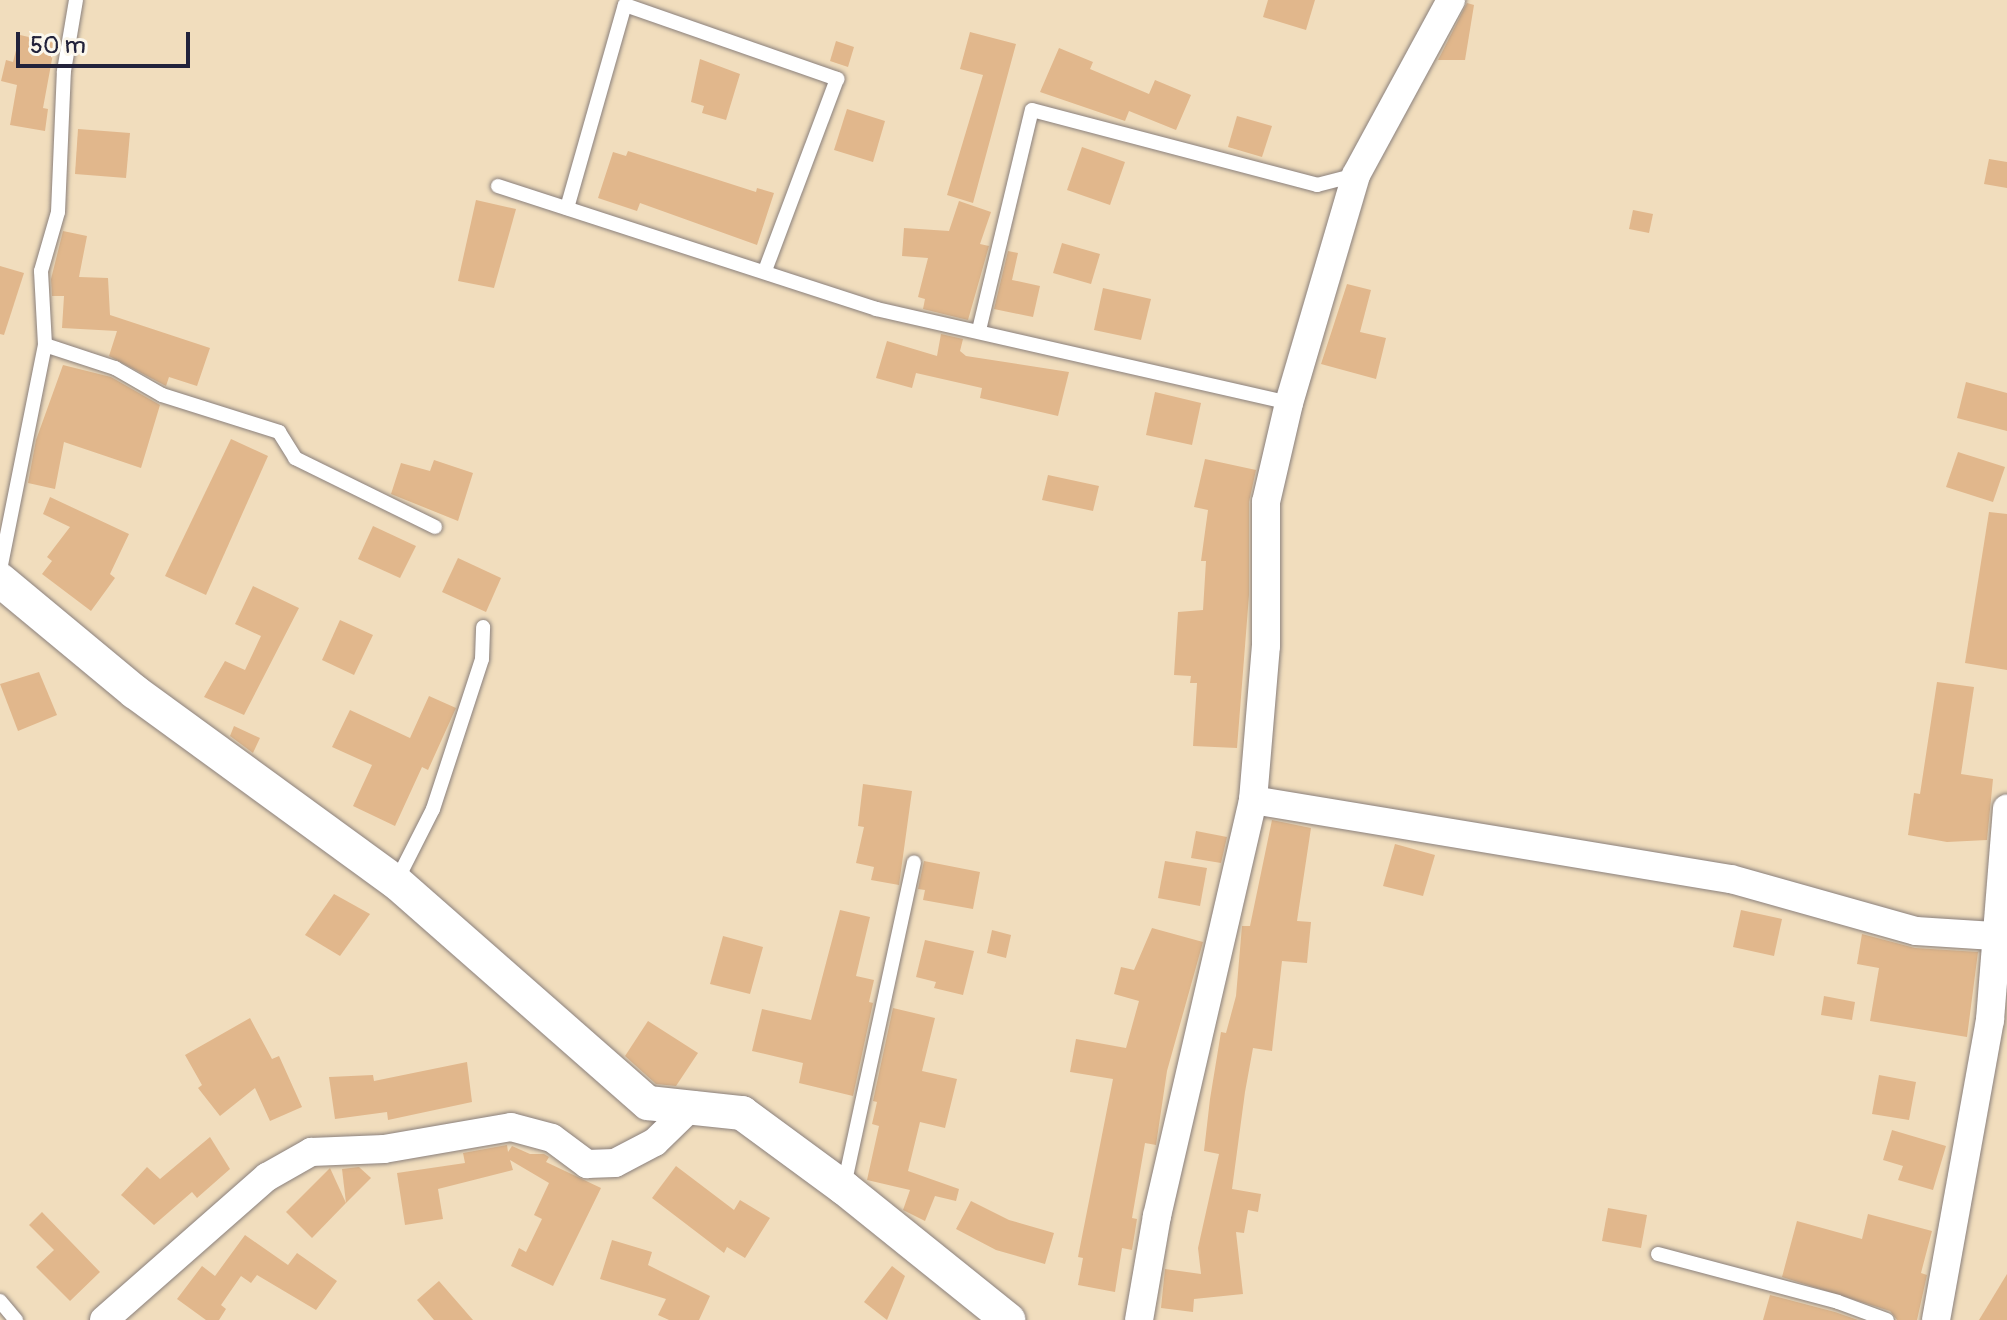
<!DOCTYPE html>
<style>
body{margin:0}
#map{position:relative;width:2007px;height:1320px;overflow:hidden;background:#f1ddbd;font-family:Pangolin,sans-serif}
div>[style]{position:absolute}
.building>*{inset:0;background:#e1b78c}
.roads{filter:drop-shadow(0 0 2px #8a807c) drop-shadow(0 0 2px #8a807c)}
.service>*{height:14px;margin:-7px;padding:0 7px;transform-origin:7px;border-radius:7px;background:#fff}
.minor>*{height:28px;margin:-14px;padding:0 14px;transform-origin:14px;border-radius:14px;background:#fff}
.tertiary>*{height:34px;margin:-17px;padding:0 17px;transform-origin:17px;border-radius:17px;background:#fff}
span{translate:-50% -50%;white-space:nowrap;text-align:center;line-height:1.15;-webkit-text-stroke:7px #fbf7ec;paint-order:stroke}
.scale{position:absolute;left:16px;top:32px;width:174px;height:36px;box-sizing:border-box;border:4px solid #22223b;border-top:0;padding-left:10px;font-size:24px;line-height:28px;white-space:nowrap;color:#22223b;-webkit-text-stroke:6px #fbf7ec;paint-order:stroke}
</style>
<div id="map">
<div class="building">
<i style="clip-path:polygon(1268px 0,1315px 0,1306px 30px,1263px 17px)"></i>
<i style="clip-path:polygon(1467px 3px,1474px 5px,1465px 60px,1438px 60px)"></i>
<i style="clip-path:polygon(970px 32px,1016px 44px,973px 203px,947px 195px,983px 75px,960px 69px)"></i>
<i style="clip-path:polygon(20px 35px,55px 43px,43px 108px,48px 109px,45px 131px,10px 125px,17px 85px,1px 81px,6px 60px,13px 62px)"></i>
<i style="clip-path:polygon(836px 41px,854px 47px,848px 67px,830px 61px)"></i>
<i style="clip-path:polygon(1059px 48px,1093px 62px,1090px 69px,1149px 94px,1155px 80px,1191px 95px,1176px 130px,1129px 111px,1125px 121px,1040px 92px)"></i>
<i style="clip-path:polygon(700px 59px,740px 74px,726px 120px,702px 113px,704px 106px,691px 102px)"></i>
<i style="clip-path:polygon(847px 109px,885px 121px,873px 162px,834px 150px)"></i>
<i style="clip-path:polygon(1237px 116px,1272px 126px,1262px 157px,1228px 147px)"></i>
<i style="clip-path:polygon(78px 129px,130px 133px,126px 178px,75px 174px)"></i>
<i style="clip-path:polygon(1082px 147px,1125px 162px,1110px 205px,1067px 190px)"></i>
<i style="clip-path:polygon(628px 151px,756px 192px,757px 188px,774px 193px,757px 245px,640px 203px,637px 211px,598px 198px,613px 152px,626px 156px)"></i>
<i style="clip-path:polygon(1989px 159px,2007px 162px,2007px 188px,1984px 184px)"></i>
<i style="clip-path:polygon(476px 200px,516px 209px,494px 288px,458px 281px)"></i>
<i style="clip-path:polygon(959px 201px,991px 212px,980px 244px,989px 246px,968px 320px,923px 309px,925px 299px,918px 297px,928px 258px,902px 256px,904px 228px,949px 231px)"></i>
<i style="clip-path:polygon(1633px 210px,1653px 214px,1649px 233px,1629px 229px)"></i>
<i style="clip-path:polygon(63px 231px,87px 236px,79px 277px,108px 278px,110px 315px,210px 348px,197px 386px,169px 377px,166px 386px,109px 356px,117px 331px,62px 328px,64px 296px,52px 296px,51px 279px)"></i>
<i style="clip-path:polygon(1062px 243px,1100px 254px,1091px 284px,1053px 273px)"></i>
<i style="clip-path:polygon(1008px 251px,1018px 253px,1012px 280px,1040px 286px,1033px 317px,994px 309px)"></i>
<i style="clip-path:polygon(0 266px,24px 273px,4px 335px,0 334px)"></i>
<i style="clip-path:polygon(1347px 284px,1371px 290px,1360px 332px,1386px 338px,1376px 379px,1321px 364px)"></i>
<i style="clip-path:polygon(1103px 288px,1151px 299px,1141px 340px,1094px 330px)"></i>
<i style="clip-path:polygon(941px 334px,963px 339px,960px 351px,966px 356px,1069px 372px,1058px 416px,980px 398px,982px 388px,916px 373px,912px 388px,876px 378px,887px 341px,937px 356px)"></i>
<i style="clip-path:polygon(63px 365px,111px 377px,160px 405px,141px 468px,64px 442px,55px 489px,28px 483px,36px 440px)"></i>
<i style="clip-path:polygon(1966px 382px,2007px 393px,2007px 431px,1957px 418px)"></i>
<i style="clip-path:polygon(1155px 392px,1201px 403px,1192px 445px,1146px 435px)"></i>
<i style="clip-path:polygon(231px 439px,268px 456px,206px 595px,165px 576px)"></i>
<i style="clip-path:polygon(1958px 452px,2005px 467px,1993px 502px,1946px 487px)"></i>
<i style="clip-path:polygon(1205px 459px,1256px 470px,1249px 502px,1249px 595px,1237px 748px,1193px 746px,1197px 683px,1190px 683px,1191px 676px,1174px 675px,1178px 612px,1203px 610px,1206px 561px,1201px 561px,1208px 510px,1194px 507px)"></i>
<i style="clip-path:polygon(434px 460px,473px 473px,458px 521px,391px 494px,401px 463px,430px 471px)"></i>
<i style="clip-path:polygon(1048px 475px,1099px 486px,1093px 511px,1042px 500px)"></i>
<i style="clip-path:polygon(50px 497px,129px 534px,110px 574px,115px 578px,91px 611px,42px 574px,52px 561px,47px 557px,70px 527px,43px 514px)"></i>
<i style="clip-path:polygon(1989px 512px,2007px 514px,2007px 670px,1965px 663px)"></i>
<i style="clip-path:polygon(373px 526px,416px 546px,400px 578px,358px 559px)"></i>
<i style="clip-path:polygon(458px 558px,501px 578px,486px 612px,442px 592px)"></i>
<i style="clip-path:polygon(253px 586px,299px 608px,244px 715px,204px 697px,225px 661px,245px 670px,261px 636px,235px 624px)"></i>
<i style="clip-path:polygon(340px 620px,373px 635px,354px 675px,322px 660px)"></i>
<i style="clip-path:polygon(39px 672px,57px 715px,18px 731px,0 684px)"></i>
<i style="clip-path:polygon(1937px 682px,1974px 687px,1961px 774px,1993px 779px,1987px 840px,1947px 842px,1908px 835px,1914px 793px,1920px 794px)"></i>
<i style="clip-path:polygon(429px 696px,456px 708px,428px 770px,422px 767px,395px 826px,353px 806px,372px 765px,332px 747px,350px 710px,410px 738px)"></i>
<i style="clip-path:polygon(234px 726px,260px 738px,253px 753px,230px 736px)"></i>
<i style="clip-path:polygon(863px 784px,912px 791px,899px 885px,871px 880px,874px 867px,856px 863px,864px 827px,858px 826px)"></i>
<i style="clip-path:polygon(1272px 820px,1311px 828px,1297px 921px,1311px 922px,1307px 963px,1282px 961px,1272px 1051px,1253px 1048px,1245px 1092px,1232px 1189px,1261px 1194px,1258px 1212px,1248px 1210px,1244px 1233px,1236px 1232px,1243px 1294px,1194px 1299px,1193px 1312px,1161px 1308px,1165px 1269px,1201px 1274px,1198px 1248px,1219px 1154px,1204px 1151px,1210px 1099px,1221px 1032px,1226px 1033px,1236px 996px,1242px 926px,1250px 926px)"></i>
<i style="clip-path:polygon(1196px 831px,1227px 837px,1221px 863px,1191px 858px)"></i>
<i style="clip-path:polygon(1395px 844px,1435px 855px,1423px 896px,1383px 886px)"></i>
<i style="clip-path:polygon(924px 861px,980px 872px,973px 909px,923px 900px,925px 890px,918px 889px)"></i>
<i style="clip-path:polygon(1165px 861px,1207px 868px,1200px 906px,1158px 898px)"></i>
<i style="clip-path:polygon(334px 894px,370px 914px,340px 956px,305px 935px)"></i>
<i style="clip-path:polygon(840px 910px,870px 917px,856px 976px,874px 980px,869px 1002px,873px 1003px,853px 1096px,799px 1083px,803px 1063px,752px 1051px,762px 1009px,811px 1020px)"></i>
<i style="clip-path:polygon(1741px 910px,1782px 919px,1774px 956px,1733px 947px)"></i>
<i style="clip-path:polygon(1152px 928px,1203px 942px,1167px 1071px,1156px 1145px,1145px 1143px,1132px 1218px,1137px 1219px,1132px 1250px,1122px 1248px,1115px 1292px,1078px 1285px,1083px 1258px,1078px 1257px,1113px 1079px,1070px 1072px,1076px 1039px,1126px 1048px,1139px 1001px,1114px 994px,1121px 967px,1134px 970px)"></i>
<i style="clip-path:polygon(992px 930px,1011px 935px,1006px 958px,987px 953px)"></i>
<i style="clip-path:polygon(1862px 934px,1915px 948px,1978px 952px,1967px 1037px,1870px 1021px,1879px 968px,1857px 964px)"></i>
<i style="clip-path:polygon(723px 936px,763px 947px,750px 994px,710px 984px)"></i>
<i style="clip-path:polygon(925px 940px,974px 951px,963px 995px,934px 988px,936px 982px,916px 977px)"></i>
<i style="clip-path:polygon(1824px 996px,1855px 1002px,1852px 1020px,1821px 1015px)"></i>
<i style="clip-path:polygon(893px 1008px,935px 1018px,922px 1071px,957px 1079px,945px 1128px,920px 1122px,908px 1171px,959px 1189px,956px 1201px,935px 1196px,925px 1221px,903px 1210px,910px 1190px,867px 1180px,879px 1126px,872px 1124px,877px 1102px,873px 1101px)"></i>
<i style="clip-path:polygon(250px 1018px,272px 1059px,279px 1056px,302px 1107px,270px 1121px,255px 1088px,220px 1116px,198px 1088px,202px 1085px,185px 1055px)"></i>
<i style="clip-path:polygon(648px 1021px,698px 1053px,676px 1086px,656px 1084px,625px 1056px)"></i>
<i style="clip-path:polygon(467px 1062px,472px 1102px,388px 1120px,387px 1112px,335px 1119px,329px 1077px,373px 1075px,374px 1081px)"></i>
<i style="clip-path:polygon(1879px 1075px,1916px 1082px,1909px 1120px,1872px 1114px)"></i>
<i style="clip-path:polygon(1892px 1130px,1946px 1146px,1933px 1190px,1898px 1180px,1903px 1166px,1883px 1160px)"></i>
<i style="clip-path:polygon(210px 1137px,230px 1169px,197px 1198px,192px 1192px,154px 1225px,121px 1195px,147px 1167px,160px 1179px)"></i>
<i style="clip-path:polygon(507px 1145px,508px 1152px,512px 1146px,530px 1154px,544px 1154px,549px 1157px,546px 1162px,601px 1188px,553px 1286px,511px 1266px,519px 1248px,526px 1252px,542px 1219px,534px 1215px,549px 1183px,510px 1160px,513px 1170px,438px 1189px,443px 1219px,405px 1225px,397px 1173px,465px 1163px,463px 1153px)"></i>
<i style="clip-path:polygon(676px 1166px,734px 1210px,740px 1200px,770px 1218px,745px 1258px,727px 1247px,724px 1253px,652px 1198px)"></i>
<i style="clip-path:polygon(359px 1167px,371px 1178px,346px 1203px,342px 1169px)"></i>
<i style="clip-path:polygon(330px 1168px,346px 1203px,312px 1238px,286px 1212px)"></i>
<i style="clip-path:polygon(971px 1201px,1009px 1220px,1054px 1233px,1045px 1264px,996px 1250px,956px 1229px)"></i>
<i style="clip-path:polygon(1608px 1208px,1647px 1215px,1641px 1248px,1602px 1241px)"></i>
<i style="clip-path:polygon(42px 1212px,100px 1272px,70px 1301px,36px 1267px,54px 1250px,29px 1225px)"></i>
<i style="clip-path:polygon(1868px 1214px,1932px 1231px,1921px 1273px,1927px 1275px,1917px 1320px,1897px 1320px,1890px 1311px,1782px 1277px,1797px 1221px,1862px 1239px)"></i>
<i style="clip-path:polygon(245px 1235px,288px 1265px,297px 1253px,337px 1281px,316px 1310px,257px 1275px,251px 1283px,241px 1276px,221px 1305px,226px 1309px,219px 1320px,206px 1320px,177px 1299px,202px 1266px,215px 1276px)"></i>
<i style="clip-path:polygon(612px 1240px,652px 1252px,648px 1265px,710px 1296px,699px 1320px,669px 1320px,658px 1315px,666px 1299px,600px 1279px)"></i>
<i style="clip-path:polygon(892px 1266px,905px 1276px,887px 1320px,864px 1302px)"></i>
<i style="clip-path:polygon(2007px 1274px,2007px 1320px,1979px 1320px)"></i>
<i style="clip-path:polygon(439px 1281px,473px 1320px,434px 1320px,417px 1300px)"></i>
<i style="clip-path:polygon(1770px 1295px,1835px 1312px,1858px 1320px,1763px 1320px)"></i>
</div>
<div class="roads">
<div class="service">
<i style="left:498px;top:186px;width:398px;rotate:18deg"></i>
<i style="left:876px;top:309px;width:424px;rotate:12.8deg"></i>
<i style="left:567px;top:208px;width:211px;rotate:-74.1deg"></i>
<i style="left:625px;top:5px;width:225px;rotate:19.2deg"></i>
<i style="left:837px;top:79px;width:205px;rotate:110.6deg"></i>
<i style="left:979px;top:330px;width:226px;rotate:-76.5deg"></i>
<i style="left:1032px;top:110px;width:295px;rotate:14.7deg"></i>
<i style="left:1317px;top:185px;width:40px;rotate:-14.4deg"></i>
<i style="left:45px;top:345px;width:74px;rotate:18.2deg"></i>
<i style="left:115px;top:368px;width:54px;rotate:29.9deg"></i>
<i style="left:162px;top:395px;width:123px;rotate:17.5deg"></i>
<i style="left:279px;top:432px;width:31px;rotate:58deg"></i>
<i style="left:295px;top:458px;width:156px;rotate:26.2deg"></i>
<i style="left:0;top:570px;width:229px;rotate:-78.7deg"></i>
<i style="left:45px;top:345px;width:74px;rotate:-93.1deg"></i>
<i style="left:41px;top:271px;width:61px;rotate:-73.9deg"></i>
<i style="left:58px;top:212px;width:141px;rotate:-87.6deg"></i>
<i style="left:64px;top:71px;width:72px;rotate:-80.4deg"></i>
<i style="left:396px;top:882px;width:82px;rotate:-63.1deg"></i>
<i style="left:433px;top:809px;width:158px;rotate:-71.9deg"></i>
<i style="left:482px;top:659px;width:32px;rotate:-88deg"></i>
<i style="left:844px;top:1186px;width:331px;rotate:-77.8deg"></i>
<i style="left:1658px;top:1254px;width:186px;rotate:14.9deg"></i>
<i style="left:1838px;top:1302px;width:52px;rotate:20.2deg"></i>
<i style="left:0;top:1301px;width:25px;rotate:50deg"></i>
</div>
<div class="minor">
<i style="left:1253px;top:800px;width:484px;rotate:9.4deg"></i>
<i style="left:1731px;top:879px;width:192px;rotate:15.7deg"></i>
<i style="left:1916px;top:931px;width:78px;rotate:3.7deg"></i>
<i style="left:104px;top:1320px;width:217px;rotate:-41.3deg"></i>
<i style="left:267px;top:1177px;width:51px;rotate:-29.6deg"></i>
<i style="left:311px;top:1152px;width:73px;rotate:-2.4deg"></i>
<i style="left:384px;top:1149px;width:129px;rotate:-9.8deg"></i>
<i style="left:511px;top:1127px;width:42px;rotate:15deg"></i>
<i style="left:552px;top:1138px;width:44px;rotate:36.6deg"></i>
<i style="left:587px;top:1164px;width:28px;rotate:-2deg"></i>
<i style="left:615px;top:1163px;width:45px;rotate:-27.7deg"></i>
<i style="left:655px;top:1142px;width:53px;rotate:-44.2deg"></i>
<i style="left:1139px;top:1320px;width:106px;rotate:-80.2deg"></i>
<i style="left:1157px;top:1216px;width:427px;rotate:-77deg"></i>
<i style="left:1253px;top:800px;width:155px;rotate:-85.2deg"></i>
<i style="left:1266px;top:646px;width:144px;rotate:-90deg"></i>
<i style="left:1266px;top:502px;width:102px;rotate:-76.9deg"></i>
<i style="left:1289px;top:403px;width:238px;rotate:-73.6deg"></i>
<i style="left:1356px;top:175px;width:199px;rotate:-61.5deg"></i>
<i style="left:1936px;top:1320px;width:305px;rotate:-79.8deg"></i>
<i style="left:1990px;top:1020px;width:212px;rotate:-85.4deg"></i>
</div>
<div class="tertiary">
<i style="left:0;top:580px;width:175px;rotate:39.7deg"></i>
<i style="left:135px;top:692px;width:323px;rotate:36.1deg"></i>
<i style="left:396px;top:882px;width:335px;rotate:41.3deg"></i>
<i style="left:648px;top:1103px;width:95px;rotate:6.1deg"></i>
<i style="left:742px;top:1113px;width:127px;rotate:36.3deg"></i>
<i style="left:844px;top:1188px;width:211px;rotate:38.8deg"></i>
</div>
</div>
<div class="scale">50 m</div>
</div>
